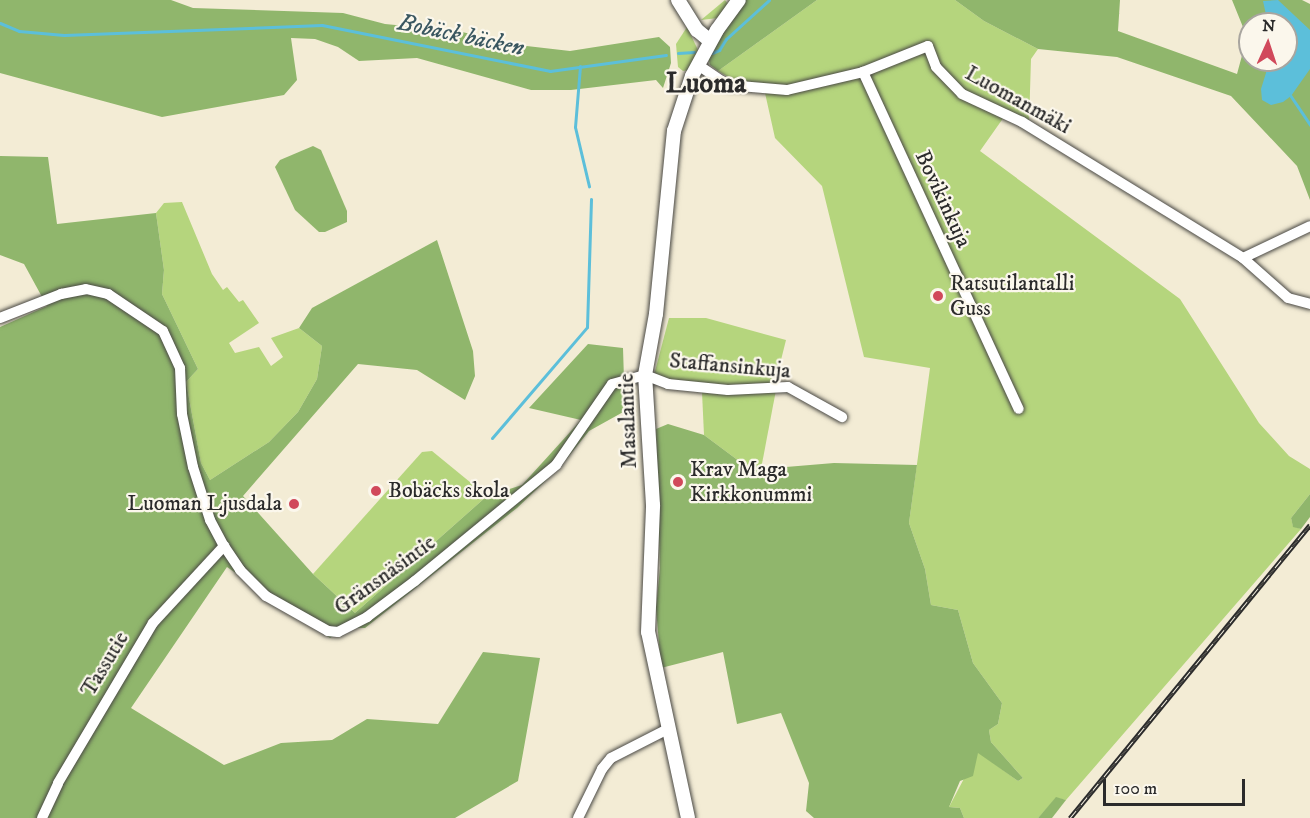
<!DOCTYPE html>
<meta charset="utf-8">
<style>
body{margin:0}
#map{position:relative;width:1310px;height:818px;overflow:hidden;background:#f3ecd5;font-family:"IM FELL DW Pica",serif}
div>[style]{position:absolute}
.green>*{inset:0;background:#b5d57d}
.forest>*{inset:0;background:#90b66c}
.water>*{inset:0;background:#5cbfda}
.stream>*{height:3px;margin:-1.5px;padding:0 1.5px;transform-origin:1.5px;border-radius:1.5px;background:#5cbfda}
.roads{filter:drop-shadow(0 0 2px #494844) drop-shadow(0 0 2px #494844)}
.street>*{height:10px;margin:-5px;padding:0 5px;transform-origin:5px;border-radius:5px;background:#fff}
.secondary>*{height:14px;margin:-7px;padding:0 7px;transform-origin:7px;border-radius:7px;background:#fff}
.rail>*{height:5px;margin-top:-2.5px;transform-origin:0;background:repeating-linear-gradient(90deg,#fbf7ec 0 9px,#2b2b2b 0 18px);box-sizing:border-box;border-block:2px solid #2b2b2b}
.dots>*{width:16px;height:16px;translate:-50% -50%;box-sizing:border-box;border:3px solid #fbf7ec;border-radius:50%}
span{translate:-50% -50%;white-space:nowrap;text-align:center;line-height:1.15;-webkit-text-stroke:4.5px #fbf7ec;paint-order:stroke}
.street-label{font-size:22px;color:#2b2b2b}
.poi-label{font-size:22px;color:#2b2b2b}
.left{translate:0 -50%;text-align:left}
.right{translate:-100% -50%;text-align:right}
.water-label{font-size:24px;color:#3a5760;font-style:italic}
.district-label{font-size:28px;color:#2b2b2b;font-weight:700}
.north{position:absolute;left:1238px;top:12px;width:60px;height:60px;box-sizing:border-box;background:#fbf7ec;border:2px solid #a8a59f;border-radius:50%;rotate:3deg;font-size:16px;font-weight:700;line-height:24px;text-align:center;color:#2b2b2b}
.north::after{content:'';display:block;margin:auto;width:21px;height:27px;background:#d1495b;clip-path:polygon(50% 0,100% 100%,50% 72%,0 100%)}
.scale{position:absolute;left:1103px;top:779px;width:142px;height:27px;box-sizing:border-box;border:3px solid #2b2b2b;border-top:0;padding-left:8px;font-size:18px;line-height:21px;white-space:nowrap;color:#2b2b2b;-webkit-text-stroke:4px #fbf7ec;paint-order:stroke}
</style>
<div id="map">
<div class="green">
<i style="clip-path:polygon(725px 0,728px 4px,718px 18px,701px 20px)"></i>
<i style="clip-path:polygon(817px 0,955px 0,984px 21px,1038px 49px,1031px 59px,1029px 124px,1004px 117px,980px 151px,1180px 299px,1259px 423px,1289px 456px,1310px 469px,1310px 494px,1291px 518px,1293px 526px,1301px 529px,1066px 800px,1056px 798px,1038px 818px,964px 818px,960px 808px,949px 807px,978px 752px,1018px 781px,1023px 778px,991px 742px,989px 730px,998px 724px,1002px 703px,973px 663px,958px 610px,931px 605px,925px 569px,909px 523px,930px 368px,864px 357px,822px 186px,775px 138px,763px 84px,733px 80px,718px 71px)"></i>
<i style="clip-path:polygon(687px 27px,698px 50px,689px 70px,683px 71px,678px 67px,676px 44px)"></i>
<i style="clip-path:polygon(182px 202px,212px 274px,223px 290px,227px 287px,239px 302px,243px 300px,259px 323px,229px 343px,235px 353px,259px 347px,271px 366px,283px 357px,271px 338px,299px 328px,322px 346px,317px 379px,298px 412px,269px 442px,210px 480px,201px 463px,186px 382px,198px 369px,162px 294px,164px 270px,156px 213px,164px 203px)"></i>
<i style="clip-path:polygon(669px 318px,706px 318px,786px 340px,777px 376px,771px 383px,725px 385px,668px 380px,654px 375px)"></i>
<i style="clip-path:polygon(776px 390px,761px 469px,751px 470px,704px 435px,702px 392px)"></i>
<i style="clip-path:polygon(432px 451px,487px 496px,355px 613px,313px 574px,422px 452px)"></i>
</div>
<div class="forest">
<i style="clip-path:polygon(0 0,171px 0,193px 8px,343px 13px,385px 24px,458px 31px,518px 45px,570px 51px,659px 37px,670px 47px,671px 63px,663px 88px,656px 80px,571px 90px,531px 90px,417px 58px,359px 61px,338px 47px,315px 39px,291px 38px,297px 80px,284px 95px,162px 117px,0 73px)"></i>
<i style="clip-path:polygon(745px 0,817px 0,718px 71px,710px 65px,708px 56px)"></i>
<i style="clip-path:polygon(evenodd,955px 0,1120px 0,1118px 31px,1237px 74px,1247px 37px,1232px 0,1302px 0,1310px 4px,1310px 200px,1297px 166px,1231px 96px,1117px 57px,1038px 49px,984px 21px,955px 0,1250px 24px,1286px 24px,1286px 60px,1250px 60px,1250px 24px)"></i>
<i style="clip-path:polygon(313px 146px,321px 150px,347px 211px,347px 222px,325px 232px,319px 232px,295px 210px,275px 167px,280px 160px)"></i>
<i style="clip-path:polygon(0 156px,48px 157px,57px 224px,156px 213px,164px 270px,162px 294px,198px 369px,186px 382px,201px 463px,210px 480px,269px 442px,298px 412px,317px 379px,322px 346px,299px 328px,312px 308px,437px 240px,473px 351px,475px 376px,465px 400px,417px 370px,358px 364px,243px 496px,313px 574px,355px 613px,487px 496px,522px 485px,581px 420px,529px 408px,588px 344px,623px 348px,625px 411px,589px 431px,560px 467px,517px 508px,365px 628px,348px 628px,330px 638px,227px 567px,131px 708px,224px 765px,281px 743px,332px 740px,367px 719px,438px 724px,483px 652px,540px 658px,518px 781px,455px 818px,0 818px,0 327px,47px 306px,24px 264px,0 255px)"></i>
<i style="clip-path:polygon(668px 424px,704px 435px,751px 470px,834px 463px,917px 465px,909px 523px,925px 569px,931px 605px,958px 610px,973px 663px,1002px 703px,998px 724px,989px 730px,991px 742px,1023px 778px,1018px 781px,978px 753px,973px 776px,960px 781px,949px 807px,960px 808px,964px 818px,814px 818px,806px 811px,809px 783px,781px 713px,737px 724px,723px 652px,661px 668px,656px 608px,660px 568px,656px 429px)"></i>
<i style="clip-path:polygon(1310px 494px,1310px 517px,1301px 529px,1293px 527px,1291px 518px)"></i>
<i style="clip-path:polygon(1056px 797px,1066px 800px,1052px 818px,1038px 818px)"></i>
</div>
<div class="water">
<i style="clip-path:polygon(1278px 0,1310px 30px,1310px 69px,1291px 96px,1283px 102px,1271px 105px,1262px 100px,1261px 89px,1270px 60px,1286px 60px,1286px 24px,1268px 24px,1263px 1px)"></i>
</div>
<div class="stream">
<i style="left:0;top:23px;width:21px;rotate:23deg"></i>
<i style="left:19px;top:31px;width:45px;rotate:5.1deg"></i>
<i style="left:64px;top:35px;width:258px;rotate:-2.2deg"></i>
<i style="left:322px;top:25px;width:233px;rotate:11.4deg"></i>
<i style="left:550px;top:71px;width:117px;rotate:-7.9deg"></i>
<i style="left:678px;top:53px;width:16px;rotate:-4deg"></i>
<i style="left:712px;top:53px;width:8px;rotate:-23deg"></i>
<i style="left:719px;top:50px;width:13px;rotate:-58deg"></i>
<i style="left:726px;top:39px;width:58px;rotate:-42.2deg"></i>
<i style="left:580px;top:66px;width:61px;rotate:94.7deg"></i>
<i style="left:575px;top:127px;width:61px;rotate:76.7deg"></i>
<i style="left:1290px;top:95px;width:36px;rotate:56deg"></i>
<i style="left:492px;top:438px;width:146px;rotate:-49.4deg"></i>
<i style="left:587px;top:327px;width:128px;rotate:-88.2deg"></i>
</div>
<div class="roads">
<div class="street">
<i style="left:698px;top:65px;width:36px;rotate:34deg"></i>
<i style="left:728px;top:85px;width:59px;rotate:4.8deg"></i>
<i style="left:787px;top:90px;width:78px;rotate:-13.3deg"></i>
<i style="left:863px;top:72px;width:70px;rotate:-21.8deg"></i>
<i style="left:928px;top:46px;width:22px;rotate:69deg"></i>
<i style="left:936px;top:67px;width:37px;rotate:46deg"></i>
<i style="left:962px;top:94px;width:66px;rotate:25deg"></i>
<i style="left:1022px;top:122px;width:259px;rotate:31.6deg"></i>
<i style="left:1243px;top:258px;width:60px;rotate:41.6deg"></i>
<i style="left:1288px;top:298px;width:23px;rotate:15deg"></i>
<i style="left:863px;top:72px;width:371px;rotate:65.2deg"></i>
<i style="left:1243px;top:258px;width:74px;rotate:-25.5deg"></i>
<i style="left:0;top:318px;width:66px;rotate:-21.5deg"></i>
<i style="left:61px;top:294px;width:25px;rotate:-11deg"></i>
<i style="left:86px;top:289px;width:23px;rotate:13deg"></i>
<i style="left:108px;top:294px;width:66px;rotate:33.9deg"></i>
<i style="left:163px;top:331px;width:41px;rotate:65.3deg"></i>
<i style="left:180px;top:368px;width:46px;rotate:87.5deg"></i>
<i style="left:182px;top:414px;width:54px;rotate:78.3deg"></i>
<i style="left:193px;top:467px;width:56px;rotate:72.2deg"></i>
<i style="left:210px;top:520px;width:30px;rotate:62deg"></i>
<i style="left:224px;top:546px;width:29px;rotate:56deg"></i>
<i style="left:240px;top:570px;width:37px;rotate:45deg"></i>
<i style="left:266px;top:596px;width:71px;rotate:29.4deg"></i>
<i style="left:328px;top:631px;width:10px;rotate:6deg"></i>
<i style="left:338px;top:632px;width:33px;rotate:-27deg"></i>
<i style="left:367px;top:617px;width:60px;rotate:-36.9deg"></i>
<i style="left:415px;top:581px;width:183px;rotate:-39.4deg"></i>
<i style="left:556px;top:465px;width:98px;rotate:-55.3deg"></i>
<i style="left:612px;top:384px;width:34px;rotate:-15deg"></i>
<i style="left:645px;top:375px;width:25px;rotate:21deg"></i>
<i style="left:668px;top:384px;width:60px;rotate:5.7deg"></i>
<i style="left:728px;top:390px;width:60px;rotate:-2.9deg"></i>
<i style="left:788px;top:387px;width:62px;rotate:29.1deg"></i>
<i style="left:42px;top:818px;width:38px;rotate:-65deg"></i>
<i style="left:58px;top:783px;width:186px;rotate:-59.3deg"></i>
<i style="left:153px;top:623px;width:105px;rotate:-47.3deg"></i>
<i style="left:578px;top:818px;width:55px;rotate:-63.9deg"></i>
<i style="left:602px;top:769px;width:14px;rotate:-51deg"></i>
<i style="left:611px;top:758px;width:66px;rotate:-27deg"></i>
</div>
<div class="secondary">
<i style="left:678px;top:0;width:36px;rotate:58deg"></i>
<i style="left:697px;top:30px;width:17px;rotate:40deg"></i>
<i style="left:688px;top:818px;width:190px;rotate:-102.1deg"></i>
<i style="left:648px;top:632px;width:127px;rotate:-87.7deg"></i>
<i style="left:653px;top:505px;width:130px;rotate:-93.5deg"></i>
<i style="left:645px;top:375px;width:62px;rotate:-79.8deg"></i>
<i style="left:656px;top:314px;width:184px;rotate:-84.4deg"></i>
<i style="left:674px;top:131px;width:58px;rotate:-71.9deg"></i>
<i style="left:692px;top:76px;width:52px;rotate:-61.5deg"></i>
<i style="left:717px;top:30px;width:37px;rotate:-54deg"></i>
</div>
</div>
<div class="rail">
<i style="left:1070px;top:818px;width:379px;rotate:-50.7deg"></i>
</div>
<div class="dots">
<i style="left:938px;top:296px;background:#d1495b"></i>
<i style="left:678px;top:482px;background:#d1495b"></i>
<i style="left:376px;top:491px;background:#d1495b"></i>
<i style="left:294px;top:504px;background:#d1495b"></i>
</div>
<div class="street-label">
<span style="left:1018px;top:100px;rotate:29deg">Luomanmäki</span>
<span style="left:943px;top:199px;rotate:65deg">Bovikinkuja</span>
<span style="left:730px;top:366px;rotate:5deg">Staffansinkuja</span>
<span style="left:628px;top:421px;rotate:-92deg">Masalantie</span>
<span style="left:385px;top:575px;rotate:-36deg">Gränsnäsintie</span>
<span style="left:105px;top:664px;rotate:-59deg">Tassutie</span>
</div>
<div class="poi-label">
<span class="left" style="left:950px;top:296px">Ratsutilantalli<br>Guss</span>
<span class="left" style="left:690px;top:482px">Krav Maga<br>Kirkkonummi</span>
<span class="left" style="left:388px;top:491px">Bobäcks skola</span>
<span class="right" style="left:282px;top:504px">Luoman Ljusdala</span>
</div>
<div class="water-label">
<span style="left:461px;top:36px;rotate:12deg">Bobäck bäcken</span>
</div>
<div class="district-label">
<span style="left:706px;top:84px">Luoma</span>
</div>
<div class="north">N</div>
<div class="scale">100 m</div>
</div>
